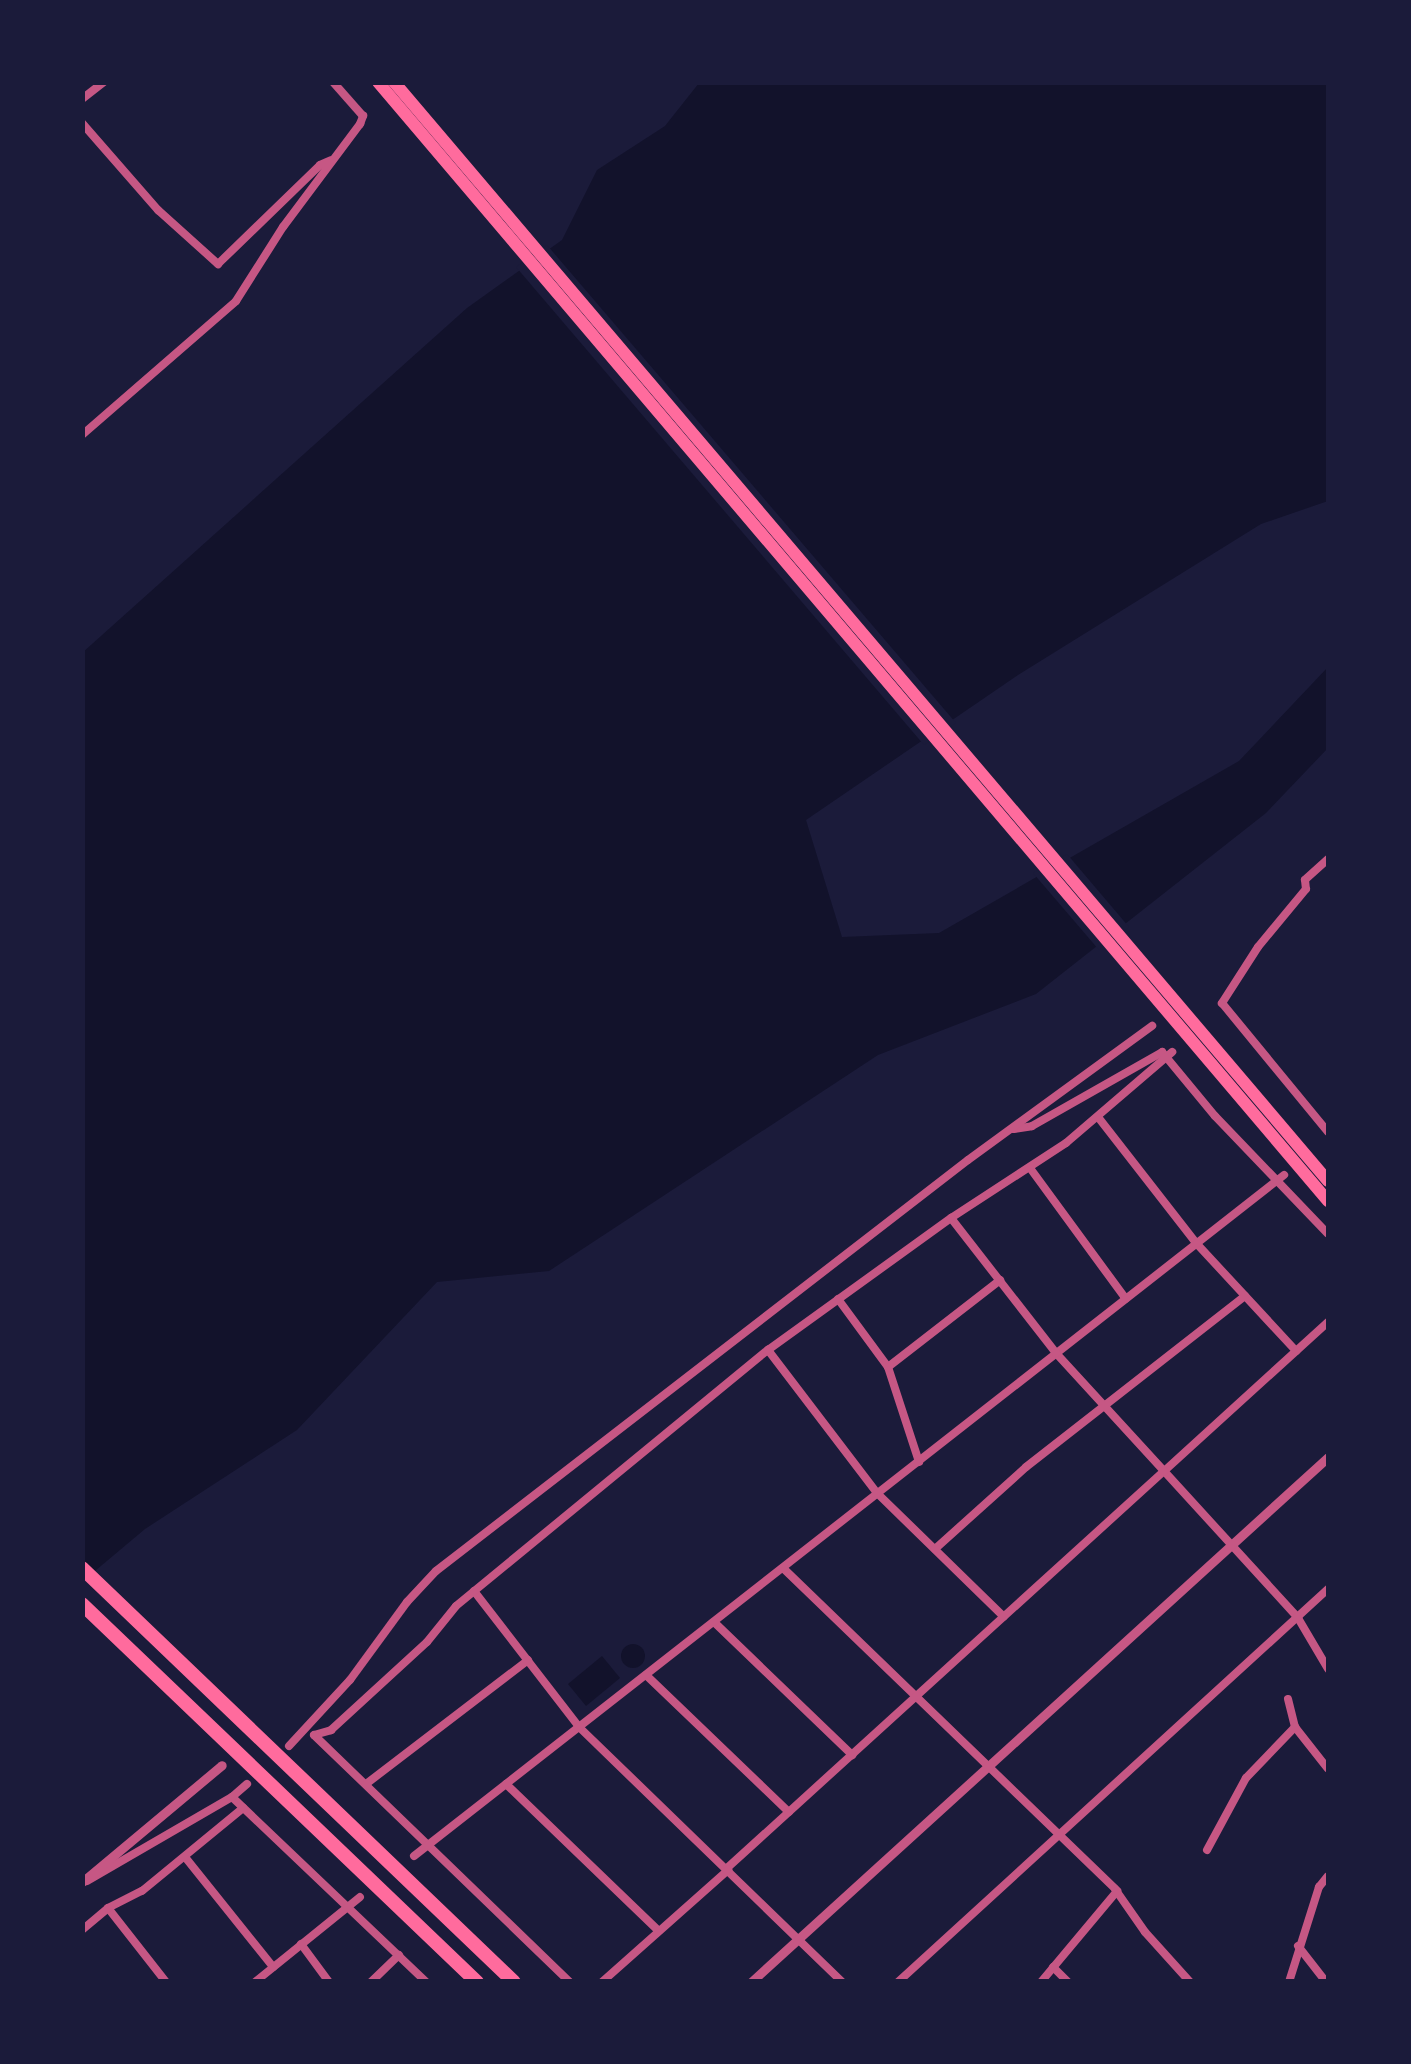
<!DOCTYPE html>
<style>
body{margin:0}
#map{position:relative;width:1411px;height:2064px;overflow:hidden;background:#1b1b3a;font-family:Arial,sans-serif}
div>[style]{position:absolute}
.water>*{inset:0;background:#12122b}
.round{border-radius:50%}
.pier>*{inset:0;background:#1b1b3a}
.minor>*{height:8px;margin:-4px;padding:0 4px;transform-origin:4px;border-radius:4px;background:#c65784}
.tertiary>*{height:9px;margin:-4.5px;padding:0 4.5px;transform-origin:4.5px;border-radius:4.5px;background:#c65784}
.trunk>*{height:12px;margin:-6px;padding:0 6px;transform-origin:6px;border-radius:6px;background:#ff6b9d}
.motorway>*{height:14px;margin:-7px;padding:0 7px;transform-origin:7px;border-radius:7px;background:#ff6b9d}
span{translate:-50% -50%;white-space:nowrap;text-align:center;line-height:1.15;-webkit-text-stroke:10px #1b1b3a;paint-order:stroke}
.frame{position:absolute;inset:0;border:85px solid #1b1b3a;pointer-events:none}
</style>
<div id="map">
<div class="water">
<i style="clip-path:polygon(699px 83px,1328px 83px,1328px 501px,1261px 524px,1018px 675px,806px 820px,842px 937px,939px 933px,1239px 761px,1328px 667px,1328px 748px,1266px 813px,1036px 994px,878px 1055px,549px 1271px,437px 1282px,297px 1430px,145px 1529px,83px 1581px,82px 653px,467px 308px,562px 240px,597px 170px,665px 126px)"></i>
<i class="round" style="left:621px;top:1644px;width:24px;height:24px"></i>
<i style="clip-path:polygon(602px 1656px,620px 1678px,586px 1706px,568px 1684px)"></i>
</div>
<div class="pier">
<i style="clip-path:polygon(547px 245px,956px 723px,924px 745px,516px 267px)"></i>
<i style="clip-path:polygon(1067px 854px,1129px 927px,1099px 950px,1033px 873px)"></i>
</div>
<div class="minor">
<i style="left:82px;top:99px;width:28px;rotate:-38deg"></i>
<i style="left:82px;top:123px;width:116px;rotate:48.9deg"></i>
<i style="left:158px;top:210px;width:81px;rotate:42deg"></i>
<i style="left:218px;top:264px;width:142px;rotate:-44.1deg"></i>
<i style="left:320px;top:165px;width:12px;rotate:-24deg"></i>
<i style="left:82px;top:435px;width:204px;rotate:-41deg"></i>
<i style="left:236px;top:301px;width:88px;rotate:-57.6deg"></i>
<i style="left:283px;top:227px;width:129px;rotate:-53.2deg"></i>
<i style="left:360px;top:124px;width:9px;rotate:-69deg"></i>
<i style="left:363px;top:116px;width:45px;rotate:-131.4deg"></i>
<i style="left:1328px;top:859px;width:31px;rotate:138deg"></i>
<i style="left:1305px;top:880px;width:9px;rotate:84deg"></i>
<i style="left:1306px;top:889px;width:75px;rotate:129.6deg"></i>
<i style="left:1258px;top:947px;width:67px;rotate:122.7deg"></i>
<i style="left:1222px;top:1003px;width:167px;rotate:50.6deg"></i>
<i style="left:1098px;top:1117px;width:161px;rotate:52.1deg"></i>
<i style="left:1197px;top:1244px;width:146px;rotate:47.2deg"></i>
<i style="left:1014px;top:1129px;width:18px;rotate:-9deg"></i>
<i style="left:1032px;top:1126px;width:150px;rotate:-29.6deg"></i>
<i style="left:1162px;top:1052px;width:83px;rotate:50.4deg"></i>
<i style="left:1215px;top:1116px;width:163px;rotate:46.2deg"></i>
<i style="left:1030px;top:1168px;width:162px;rotate:53.8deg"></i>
<i style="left:838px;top:1299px;width:84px;rotate:53.7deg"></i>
<i style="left:888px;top:1367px;width:100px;rotate:71.9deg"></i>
<i style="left:1328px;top:1322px;width:222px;rotate:137.7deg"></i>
<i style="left:1164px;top:1471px;width:199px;rotate:47.6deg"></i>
<i style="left:1298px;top:1618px;width:59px;rotate:59.5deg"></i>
<i style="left:768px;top:1350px;width:180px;rotate:52.7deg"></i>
<i style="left:877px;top:1493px;width:177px;rotate:44.3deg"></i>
<i style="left:888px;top:1367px;width:142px;rotate:-37.8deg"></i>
<i style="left:935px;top:1549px;width:122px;rotate:-42deg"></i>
<i style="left:1026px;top:1467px;width:278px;rotate:-38deg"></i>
<i style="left:783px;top:1568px;width:462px;rotate:44deg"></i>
<i style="left:1115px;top:1889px;width:52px;rotate:55.1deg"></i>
<i style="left:1145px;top:1932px;width:67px;rotate:48deg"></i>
<i style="left:474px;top:1591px;width:172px;rotate:52.3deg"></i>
<i style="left:579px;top:1727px;width:366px;rotate:44.1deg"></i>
<i style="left:714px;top:1622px;width:192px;rotate:43.9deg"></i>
<i style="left:646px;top:1675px;width:198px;rotate:43.8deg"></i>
<i style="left:1288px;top:1699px;width:29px;rotate:76deg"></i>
<i style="left:1295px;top:1727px;width:53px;rotate:51.8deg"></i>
<i style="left:314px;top:1735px;width:18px;rotate:-16deg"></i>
<i style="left:331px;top:1730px;width:130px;rotate:-42.5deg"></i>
<i style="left:427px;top:1642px;width:46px;rotate:-51.1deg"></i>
<i style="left:456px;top:1606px;width:404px;rotate:-39.4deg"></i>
<i style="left:768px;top:1350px;width:226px;rotate:-35.8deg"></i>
<i style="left:951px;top:1218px;width:137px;rotate:-33.1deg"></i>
<i style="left:1066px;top:1143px;width:140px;rotate:-40.6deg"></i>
<i style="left:314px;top:1735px;width:356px;rotate:44deg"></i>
<i style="left:289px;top:1746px;width:90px;rotate:-47.3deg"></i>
<i style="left:350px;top:1680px;width:97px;rotate:-53.8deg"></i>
<i style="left:407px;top:1602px;width:42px;rotate:-46.9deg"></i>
<i style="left:436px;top:1571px;width:672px;rotate:-37.69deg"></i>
<i style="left:968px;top:1160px;width:228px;rotate:-36.1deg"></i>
<i style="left:366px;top:1784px;width:204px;rotate:-37.4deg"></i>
<i style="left:506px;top:1784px;width:212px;rotate:43.9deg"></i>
<i style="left:232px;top:1797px;width:268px;rotate:43.6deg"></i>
<i style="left:1207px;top:1850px;width:82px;rotate:-61.6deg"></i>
<i style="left:1246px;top:1778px;width:71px;rotate:-46.1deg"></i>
<i style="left:414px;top:1856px;width:1105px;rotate:-38.05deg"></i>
<i style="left:185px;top:1857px;width:141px;rotate:51.3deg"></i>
<i style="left:726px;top:1869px;width:592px;rotate:-42.26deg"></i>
<i style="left:1164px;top:1471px;width:160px;rotate:-132.5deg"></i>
<i style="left:1056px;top:1353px;width:171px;rotate:-127.9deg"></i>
<i style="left:87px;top:1881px;width:168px;rotate:-30.1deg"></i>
<i style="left:232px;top:1797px;width:20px;rotate:-41deg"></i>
<i style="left:108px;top:1908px;width:94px;rotate:51.9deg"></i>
<i style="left:82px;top:1930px;width:34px;rotate:-40deg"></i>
<i style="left:108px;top:1908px;width:38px;rotate:-27deg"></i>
<i style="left:142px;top:1891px;width:131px;rotate:-39.4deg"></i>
<i style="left:301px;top:1944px;width:47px;rotate:53.6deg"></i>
<i style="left:1298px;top:1946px;width:46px;rotate:52.1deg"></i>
<i style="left:1053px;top:1967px;width:21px;rotate:45deg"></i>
<i style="left:255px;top:1982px;width:135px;rotate:-39deg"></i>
<i style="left:371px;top:1982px;width:39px;rotate:-44deg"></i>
<i style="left:602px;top:1982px;width:169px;rotate:-41.6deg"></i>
<i style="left:898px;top:1982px;width:583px;rotate:-42.43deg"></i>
<i style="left:1041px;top:1982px;width:119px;rotate:-50.1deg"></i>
<i style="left:1289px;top:1982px;width:100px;rotate:-72.5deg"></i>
<i style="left:1319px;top:1887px;width:14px;rotate:-51deg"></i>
</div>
<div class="tertiary">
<i style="left:82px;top:1882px;width:182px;rotate:-39.9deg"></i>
<i style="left:751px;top:1982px;width:780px;rotate:-42.3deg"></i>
</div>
<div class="trunk">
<i style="left:378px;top:82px;width:1468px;rotate:49.67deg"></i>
<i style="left:394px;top:82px;width:1442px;rotate:49.64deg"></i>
</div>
<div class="motorway">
<i style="left:82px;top:1568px;width:598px;rotate:43.78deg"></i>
<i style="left:82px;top:1604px;width:547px;rotate:43.74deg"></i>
</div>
<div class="frame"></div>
</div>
